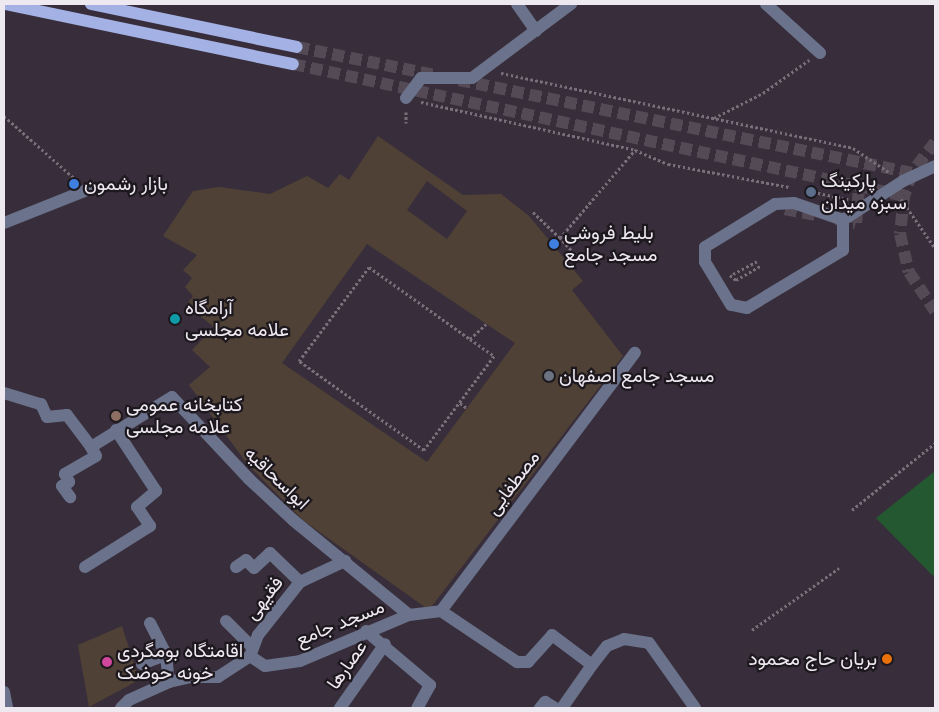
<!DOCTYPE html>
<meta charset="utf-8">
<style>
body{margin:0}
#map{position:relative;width:939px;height:712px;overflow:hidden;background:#382e3b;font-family:Mulish,Vazirmatn,sans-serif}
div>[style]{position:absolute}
.green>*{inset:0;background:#235830}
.building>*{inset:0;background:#4f4135}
.minor-tunnel>*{height:12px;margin-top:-6px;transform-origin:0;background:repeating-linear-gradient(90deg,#534a56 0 12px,transparent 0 18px)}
.major-tunnel>*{height:12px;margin-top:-6px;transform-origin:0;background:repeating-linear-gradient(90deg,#534a56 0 12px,transparent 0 18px)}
.path>*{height:3px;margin-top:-1.5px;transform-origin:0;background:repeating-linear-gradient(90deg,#786f7a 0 2.5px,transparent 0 5px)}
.minor>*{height:12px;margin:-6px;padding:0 6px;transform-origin:6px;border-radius:6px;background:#6b728b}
.major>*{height:12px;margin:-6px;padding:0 6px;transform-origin:6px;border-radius:6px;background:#a4b1e4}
.dots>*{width:14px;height:14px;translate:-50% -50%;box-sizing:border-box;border:2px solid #1d181e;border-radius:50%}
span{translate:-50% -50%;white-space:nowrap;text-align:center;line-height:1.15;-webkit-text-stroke:4.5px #1d181e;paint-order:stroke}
.poi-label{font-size:19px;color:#eee8f0}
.left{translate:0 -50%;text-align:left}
.right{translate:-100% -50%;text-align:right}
.street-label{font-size:19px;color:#eee8f0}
.frame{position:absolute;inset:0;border:5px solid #eee8f0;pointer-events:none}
</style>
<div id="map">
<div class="green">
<i style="clip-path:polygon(935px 471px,935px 574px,933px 576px,876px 518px)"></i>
</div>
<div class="building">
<i style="clip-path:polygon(evenodd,378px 136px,463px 195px,501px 194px,529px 216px,583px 281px,572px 290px,623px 356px,429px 610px,304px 521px,248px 465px,189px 385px,210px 367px,192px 350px,214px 327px,186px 305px,193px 296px,185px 287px,192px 278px,183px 270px,197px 255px,163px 236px,193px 191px,219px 187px,270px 194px,307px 176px,328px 188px,340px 174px,349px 180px,378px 136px,427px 181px,467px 211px,447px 239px,407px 210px,427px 181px,378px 136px,367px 244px,515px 343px,427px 462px,282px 363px,367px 244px)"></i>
<i style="clip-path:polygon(122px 626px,139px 680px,89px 707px,78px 645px)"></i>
</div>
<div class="minor-tunnel">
<i style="left:785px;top:209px;width:32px;rotate:11deg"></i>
<i style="left:836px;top:219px;width:20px;rotate:11deg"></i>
<i style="left:856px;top:223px;width:37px;rotate:-85deg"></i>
</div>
<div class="major-tunnel">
<i style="left:297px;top:47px;width:141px;rotate:11.5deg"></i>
<i style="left:293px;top:64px;width:625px;rotate:12.19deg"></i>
<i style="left:459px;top:80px;width:462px;rotate:11.6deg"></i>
<i style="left:935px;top:142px;width:39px;rotate:127deg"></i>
<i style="left:912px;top:173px;width:24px;rotate:109deg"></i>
<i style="left:904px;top:196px;width:38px;rotate:96deg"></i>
<i style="left:900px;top:234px;width:39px;rotate:77deg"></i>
<i style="left:909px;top:272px;width:47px;rotate:56.3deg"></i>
</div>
<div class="path">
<i style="left:501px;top:73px;width:360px;rotate:12deg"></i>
<i style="left:853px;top:148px;width:45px;rotate:34deg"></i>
<i style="left:421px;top:102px;width:219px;rotate:12.6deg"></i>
<i style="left:635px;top:150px;width:36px;rotate:23deg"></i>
<i style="left:668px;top:164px;width:123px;rotate:10.8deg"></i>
<i style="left:406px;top:112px;width:11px;rotate:90deg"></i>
<i style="left:4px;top:116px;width:96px;rotate:41.6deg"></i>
<i style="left:714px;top:118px;width:55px;rotate:-27deg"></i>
<i style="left:763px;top:93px;width:57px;rotate:-35.7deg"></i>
<i style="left:808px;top:191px;width:41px;rotate:11.3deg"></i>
<i style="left:901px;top:199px;width:60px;rotate:55.2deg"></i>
<i style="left:533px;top:212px;width:37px;rotate:44deg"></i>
<i style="left:560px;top:238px;width:8px;rotate:135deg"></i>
<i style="left:581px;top:261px;width:31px;rotate:-132deg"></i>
<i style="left:560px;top:238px;width:116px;rotate:-49.6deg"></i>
<i style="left:733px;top:274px;width:27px;rotate:-28deg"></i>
<i style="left:730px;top:275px;width:8px;rotate:40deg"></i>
<i style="left:736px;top:280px;width:28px;rotate:-30deg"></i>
<i style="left:470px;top:339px;width:29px;rotate:35deg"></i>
<i style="left:494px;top:356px;width:117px;rotate:126.7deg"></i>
<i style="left:424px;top:450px;width:153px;rotate:-144.5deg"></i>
<i style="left:299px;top:361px;width:117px;rotate:-53.3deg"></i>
<i style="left:369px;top:267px;width:124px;rotate:35.5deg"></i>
<i style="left:470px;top:339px;width:22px;rotate:-43deg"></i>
<i style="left:460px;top:403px;width:9px;rotate:36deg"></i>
<i style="left:852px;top:510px;width:107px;rotate:-38.9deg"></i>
<i style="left:752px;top:630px;width:107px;rotate:-35.5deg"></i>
</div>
<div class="minor">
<i style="left:517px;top:4px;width:33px;rotate:55deg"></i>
<i style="left:766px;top:4px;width:73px;rotate:42.2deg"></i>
<i style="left:406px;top:98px;width:25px;rotate:-53deg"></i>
<i style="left:421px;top:78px;width:51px"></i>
<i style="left:472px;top:78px;width:124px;rotate:-36.8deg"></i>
<i style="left:794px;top:203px;width:52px;rotate:19.1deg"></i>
<i style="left:843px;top:220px;width:30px;rotate:90deg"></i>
<i style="left:843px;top:250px;width:112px;rotate:148.9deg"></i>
<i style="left:747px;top:308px;width:16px;rotate:-169deg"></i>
<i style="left:731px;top:305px;width:50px;rotate:-121.2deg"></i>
<i style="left:705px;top:262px;width:15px;rotate:-90deg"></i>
<i style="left:705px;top:247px;width:82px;rotate:-31.6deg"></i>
<i style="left:775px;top:204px;width:19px;rotate:-3deg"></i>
<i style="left:843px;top:220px;width:72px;rotate:-33deg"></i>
<i style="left:903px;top:181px;width:35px;rotate:-25deg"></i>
<i style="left:4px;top:223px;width:89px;rotate:-21.7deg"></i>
<i style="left:4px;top:393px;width:39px;rotate:17deg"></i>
<i style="left:41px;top:404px;width:14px;rotate:65deg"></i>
<i style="left:47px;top:417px;width:20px;rotate:-6deg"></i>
<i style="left:67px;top:415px;width:40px;rotate:53deg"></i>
<i style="left:91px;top:447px;width:10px;rotate:61deg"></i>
<i style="left:96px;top:456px;width:36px;rotate:150deg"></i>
<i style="left:65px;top:474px;width:9px;rotate:63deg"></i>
<i style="left:69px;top:482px;width:8px;rotate:150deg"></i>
<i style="left:62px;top:486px;width:14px;rotate:54deg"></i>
<i style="left:91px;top:447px;width:95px;rotate:-31.7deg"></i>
<i style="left:172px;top:397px;width:112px;rotate:46.8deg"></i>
<i style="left:249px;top:479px;width:60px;rotate:43deg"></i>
<i style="left:293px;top:520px;width:150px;rotate:39.3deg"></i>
<i style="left:85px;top:567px;width:77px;rotate:-32.2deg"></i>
<i style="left:150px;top:526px;width:23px;rotate:-124deg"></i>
<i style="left:137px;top:507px;width:25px;rotate:-40deg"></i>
<i style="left:156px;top:491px;width:73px;rotate:-123.3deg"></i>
<i style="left:236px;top:567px;width:12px;rotate:-35deg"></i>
<i style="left:246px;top:560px;width:11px;rotate:45deg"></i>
<i style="left:254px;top:568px;width:22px;rotate:-43deg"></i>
<i style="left:270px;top:553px;width:42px;rotate:44deg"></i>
<i style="left:441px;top:611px;width:92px;rotate:33.9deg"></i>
<i style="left:517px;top:662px;width:11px"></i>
<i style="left:528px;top:662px;width:36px;rotate:-48deg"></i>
<i style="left:552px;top:635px;width:50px;rotate:36.9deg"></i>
<i style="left:592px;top:665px;width:24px;rotate:-52deg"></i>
<i style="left:607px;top:646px;width:18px;rotate:-22deg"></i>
<i style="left:624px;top:639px;width:25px;rotate:9deg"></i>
<i style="left:649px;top:643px;width:80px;rotate:54.7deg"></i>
<i style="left:226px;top:621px;width:38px;rotate:45deg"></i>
<i style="left:150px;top:623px;width:36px;rotate:63deg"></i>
<i style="left:166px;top:655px;width:27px;rotate:84deg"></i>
<i style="left:366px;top:631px;width:84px;rotate:40.2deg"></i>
<i style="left:430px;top:685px;width:26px;rotate:119deg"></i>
<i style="left:250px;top:656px;width:18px;rotate:34deg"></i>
<i style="left:265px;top:666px;width:35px;rotate:-8deg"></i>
<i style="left:300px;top:661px;width:118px;rotate:-22.9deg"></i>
<i style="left:409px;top:615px;width:32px;rotate:-7deg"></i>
<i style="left:441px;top:611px;width:323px;rotate:-53.1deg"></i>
<i style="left:250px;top:656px;width:22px;rotate:-69deg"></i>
<i style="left:258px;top:635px;width:68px;rotate:-51.6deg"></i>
<i style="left:300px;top:582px;width:50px;rotate:-25deg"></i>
<i style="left:142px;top:664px;width:26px;rotate:-21deg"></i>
<i style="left:4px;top:692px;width:16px;rotate:79deg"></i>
<i style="left:121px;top:708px;width:11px;rotate:-45deg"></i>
<i style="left:129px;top:700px;width:44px;rotate:-24.2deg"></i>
<i style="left:169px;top:682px;width:23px;rotate:-13deg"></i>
<i style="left:191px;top:677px;width:27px"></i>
<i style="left:218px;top:677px;width:38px;rotate:-33deg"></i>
<i style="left:340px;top:708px;width:78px;rotate:-54.9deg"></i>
<i style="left:540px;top:708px;width:8px;rotate:-50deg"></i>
<i style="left:545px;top:702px;width:12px;rotate:31deg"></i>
<i style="left:562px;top:708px;width:52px;rotate:-55.1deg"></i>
</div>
<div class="major">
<i style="left:5px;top:4px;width:294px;rotate:11.8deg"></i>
<i style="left:91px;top:4px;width:210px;rotate:11.8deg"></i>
</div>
<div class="dots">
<i style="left:74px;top:184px;background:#3f7fe0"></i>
<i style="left:811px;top:192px;background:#5c6f8a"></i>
<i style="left:554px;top:244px;background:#3f7fe0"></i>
<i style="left:175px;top:319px;background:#0f9aa8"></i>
<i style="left:549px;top:376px;background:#6b7280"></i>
<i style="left:116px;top:416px;background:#8d6e63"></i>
<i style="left:887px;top:659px;background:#e8710a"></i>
<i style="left:107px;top:662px;background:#d1479c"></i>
</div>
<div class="poi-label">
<span class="left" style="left:821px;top:192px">پارکینگ<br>سبزه میدان</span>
<span class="left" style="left:84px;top:184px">بازار رشمون</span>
<span class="left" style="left:564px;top:244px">بلیط فروشی<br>مسجد جامع</span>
<span class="left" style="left:185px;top:319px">آرامگاه<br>علامه مجلسی</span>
<span class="left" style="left:559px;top:376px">مسجد جامع اصفهان</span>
<span class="left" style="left:126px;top:416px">کتابخانه عمومی<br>علامه مجلسی</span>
<span class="left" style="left:117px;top:662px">اقامتگاه بومگردی<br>خونه حوضک</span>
<span class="right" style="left:877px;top:659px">بریان حاج محمود</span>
</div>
<div class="street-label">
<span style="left:277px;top:478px;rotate:44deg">ابواسحاقیه</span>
<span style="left:513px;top:483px;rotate:-53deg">مصطفایی</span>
<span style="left:264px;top:598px;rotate:-52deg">فقیهی</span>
<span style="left:340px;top:623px;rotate:-22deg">مسجد جامع</span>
<span style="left:347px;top:665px;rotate:-55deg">عصارها</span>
</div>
<div class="frame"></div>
</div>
